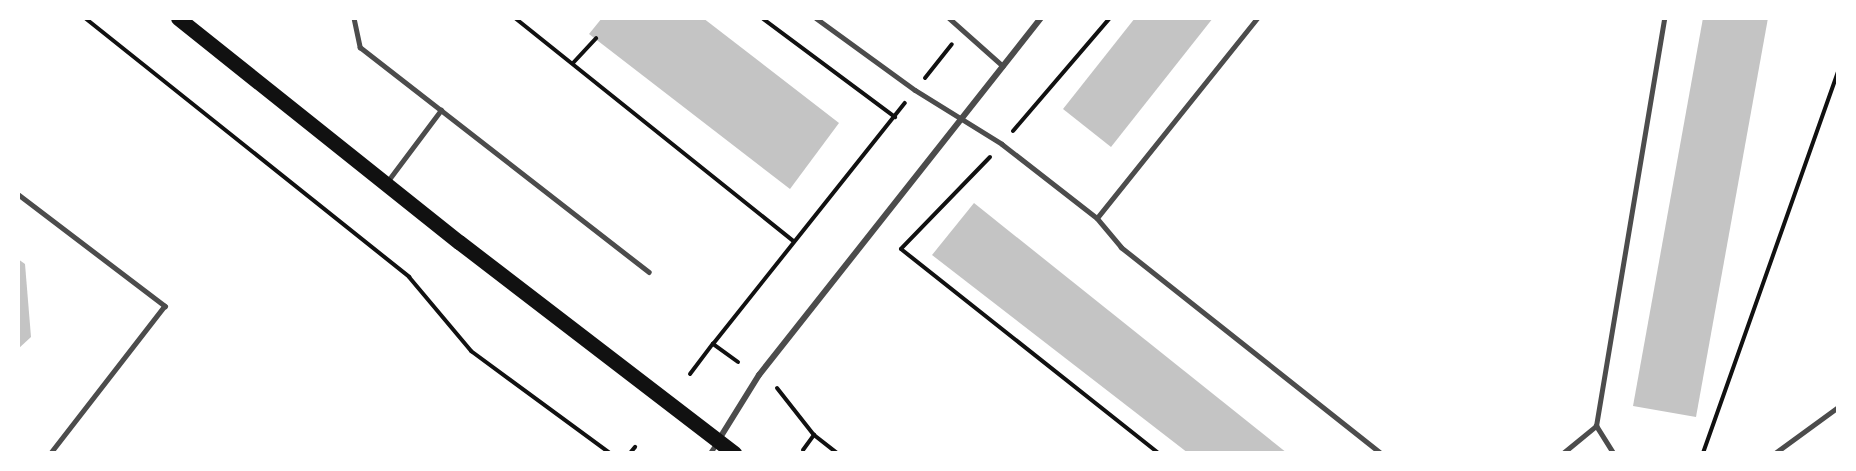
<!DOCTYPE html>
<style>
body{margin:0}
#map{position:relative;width:1856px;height:471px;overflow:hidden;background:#fff;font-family:"Golos Text",sans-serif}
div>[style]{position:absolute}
.building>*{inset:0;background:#c4c4c4}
.path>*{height:4px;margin:-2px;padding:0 2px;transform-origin:2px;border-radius:2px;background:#111}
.service>*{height:4.5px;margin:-2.25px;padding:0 2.25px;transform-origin:2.25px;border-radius:2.25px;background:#4c4c4c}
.minor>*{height:6px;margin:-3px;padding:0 3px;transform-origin:3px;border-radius:3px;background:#4c4c4c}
.primary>*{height:15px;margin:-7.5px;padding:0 7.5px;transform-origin:7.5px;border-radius:7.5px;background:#111}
span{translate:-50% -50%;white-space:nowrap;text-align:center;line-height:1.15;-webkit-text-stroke:6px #fff;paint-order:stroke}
.frame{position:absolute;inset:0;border:20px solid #fff;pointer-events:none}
</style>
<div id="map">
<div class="building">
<i style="clip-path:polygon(602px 18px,703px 18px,839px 123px,790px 189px,589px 34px)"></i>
<i style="clip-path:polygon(1135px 18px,1213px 18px,1111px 147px,1063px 109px)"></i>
<i style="clip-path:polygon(1703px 18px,1768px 18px,1696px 417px,1633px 406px)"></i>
<i style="clip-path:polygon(974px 203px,1287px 453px,1188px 453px,932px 255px)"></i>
<i style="clip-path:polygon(18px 259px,25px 264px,31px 337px,18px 349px)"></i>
</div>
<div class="path">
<i style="left:85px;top:18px;width:415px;rotate:38.6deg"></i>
<i style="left:409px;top:277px;width:97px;rotate:50deg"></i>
<i style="left:471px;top:351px;width:172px;rotate:36.3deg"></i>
<i style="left:515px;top:18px;width:356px;rotate:38.7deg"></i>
<i style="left:762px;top:18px;width:166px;rotate:36.7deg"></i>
<i style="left:573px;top:63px;width:34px;rotate:-47deg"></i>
<i style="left:925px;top:78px;width:43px;rotate:-51.5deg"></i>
<i style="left:1013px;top:131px;width:149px;rotate:-49.4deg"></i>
<i style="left:990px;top:157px;width:128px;rotate:134.1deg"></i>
<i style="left:901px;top:249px;width:328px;rotate:38.4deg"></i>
<i style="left:738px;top:362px;width:31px;rotate:-144deg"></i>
<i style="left:713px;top:344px;width:308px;rotate:-51.5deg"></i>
<i style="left:690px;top:374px;width:38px;rotate:-53deg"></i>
<i style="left:777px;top:388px;width:60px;rotate:51.8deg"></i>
<i style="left:814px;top:435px;width:29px;rotate:38deg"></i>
<i style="left:803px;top:450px;width:19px;rotate:-54deg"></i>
<i style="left:630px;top:453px;width:8px;rotate:-50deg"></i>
<i style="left:1703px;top:453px;width:405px;rotate:-70.5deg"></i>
</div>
<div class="service">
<i style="left:354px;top:18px;width:30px;rotate:78deg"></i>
<i style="left:360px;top:47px;width:366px;rotate:37.9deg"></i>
<i style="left:816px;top:18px;width:122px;rotate:36deg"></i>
<i style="left:915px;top:90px;width:102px;rotate:31.8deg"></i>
<i style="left:1002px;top:144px;width:120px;rotate:37.9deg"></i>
<i style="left:1097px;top:218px;width:256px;rotate:-51.3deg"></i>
<i style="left:949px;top:18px;width:72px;rotate:41.6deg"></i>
<i style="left:387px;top:182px;width:90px;rotate:-53.1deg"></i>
<i style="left:18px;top:194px;width:185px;rotate:37.3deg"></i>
<i style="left:165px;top:306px;width:186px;rotate:127.8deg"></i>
<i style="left:1097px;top:218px;width:38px;rotate:50deg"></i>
<i style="left:1121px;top:247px;width:332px;rotate:38.4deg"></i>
<i style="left:710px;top:453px;width:11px;rotate:-56deg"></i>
<i style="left:1563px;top:453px;width:43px;rotate:-39.3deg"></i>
<i style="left:1613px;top:453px;width:32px;rotate:-122deg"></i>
<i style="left:1596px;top:426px;width:414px;rotate:-80.5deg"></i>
<i style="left:1775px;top:453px;width:78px;rotate:-36.1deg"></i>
</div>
<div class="minor">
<i style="left:718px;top:441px;width:78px;rotate:-58.2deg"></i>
<i style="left:759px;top:375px;width:455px;rotate:-51.7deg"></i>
</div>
<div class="primary">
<i style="left:178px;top:18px;width:359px;rotate:38.6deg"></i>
<i style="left:459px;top:242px;width:347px;rotate:37.5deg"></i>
</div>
<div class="frame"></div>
</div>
